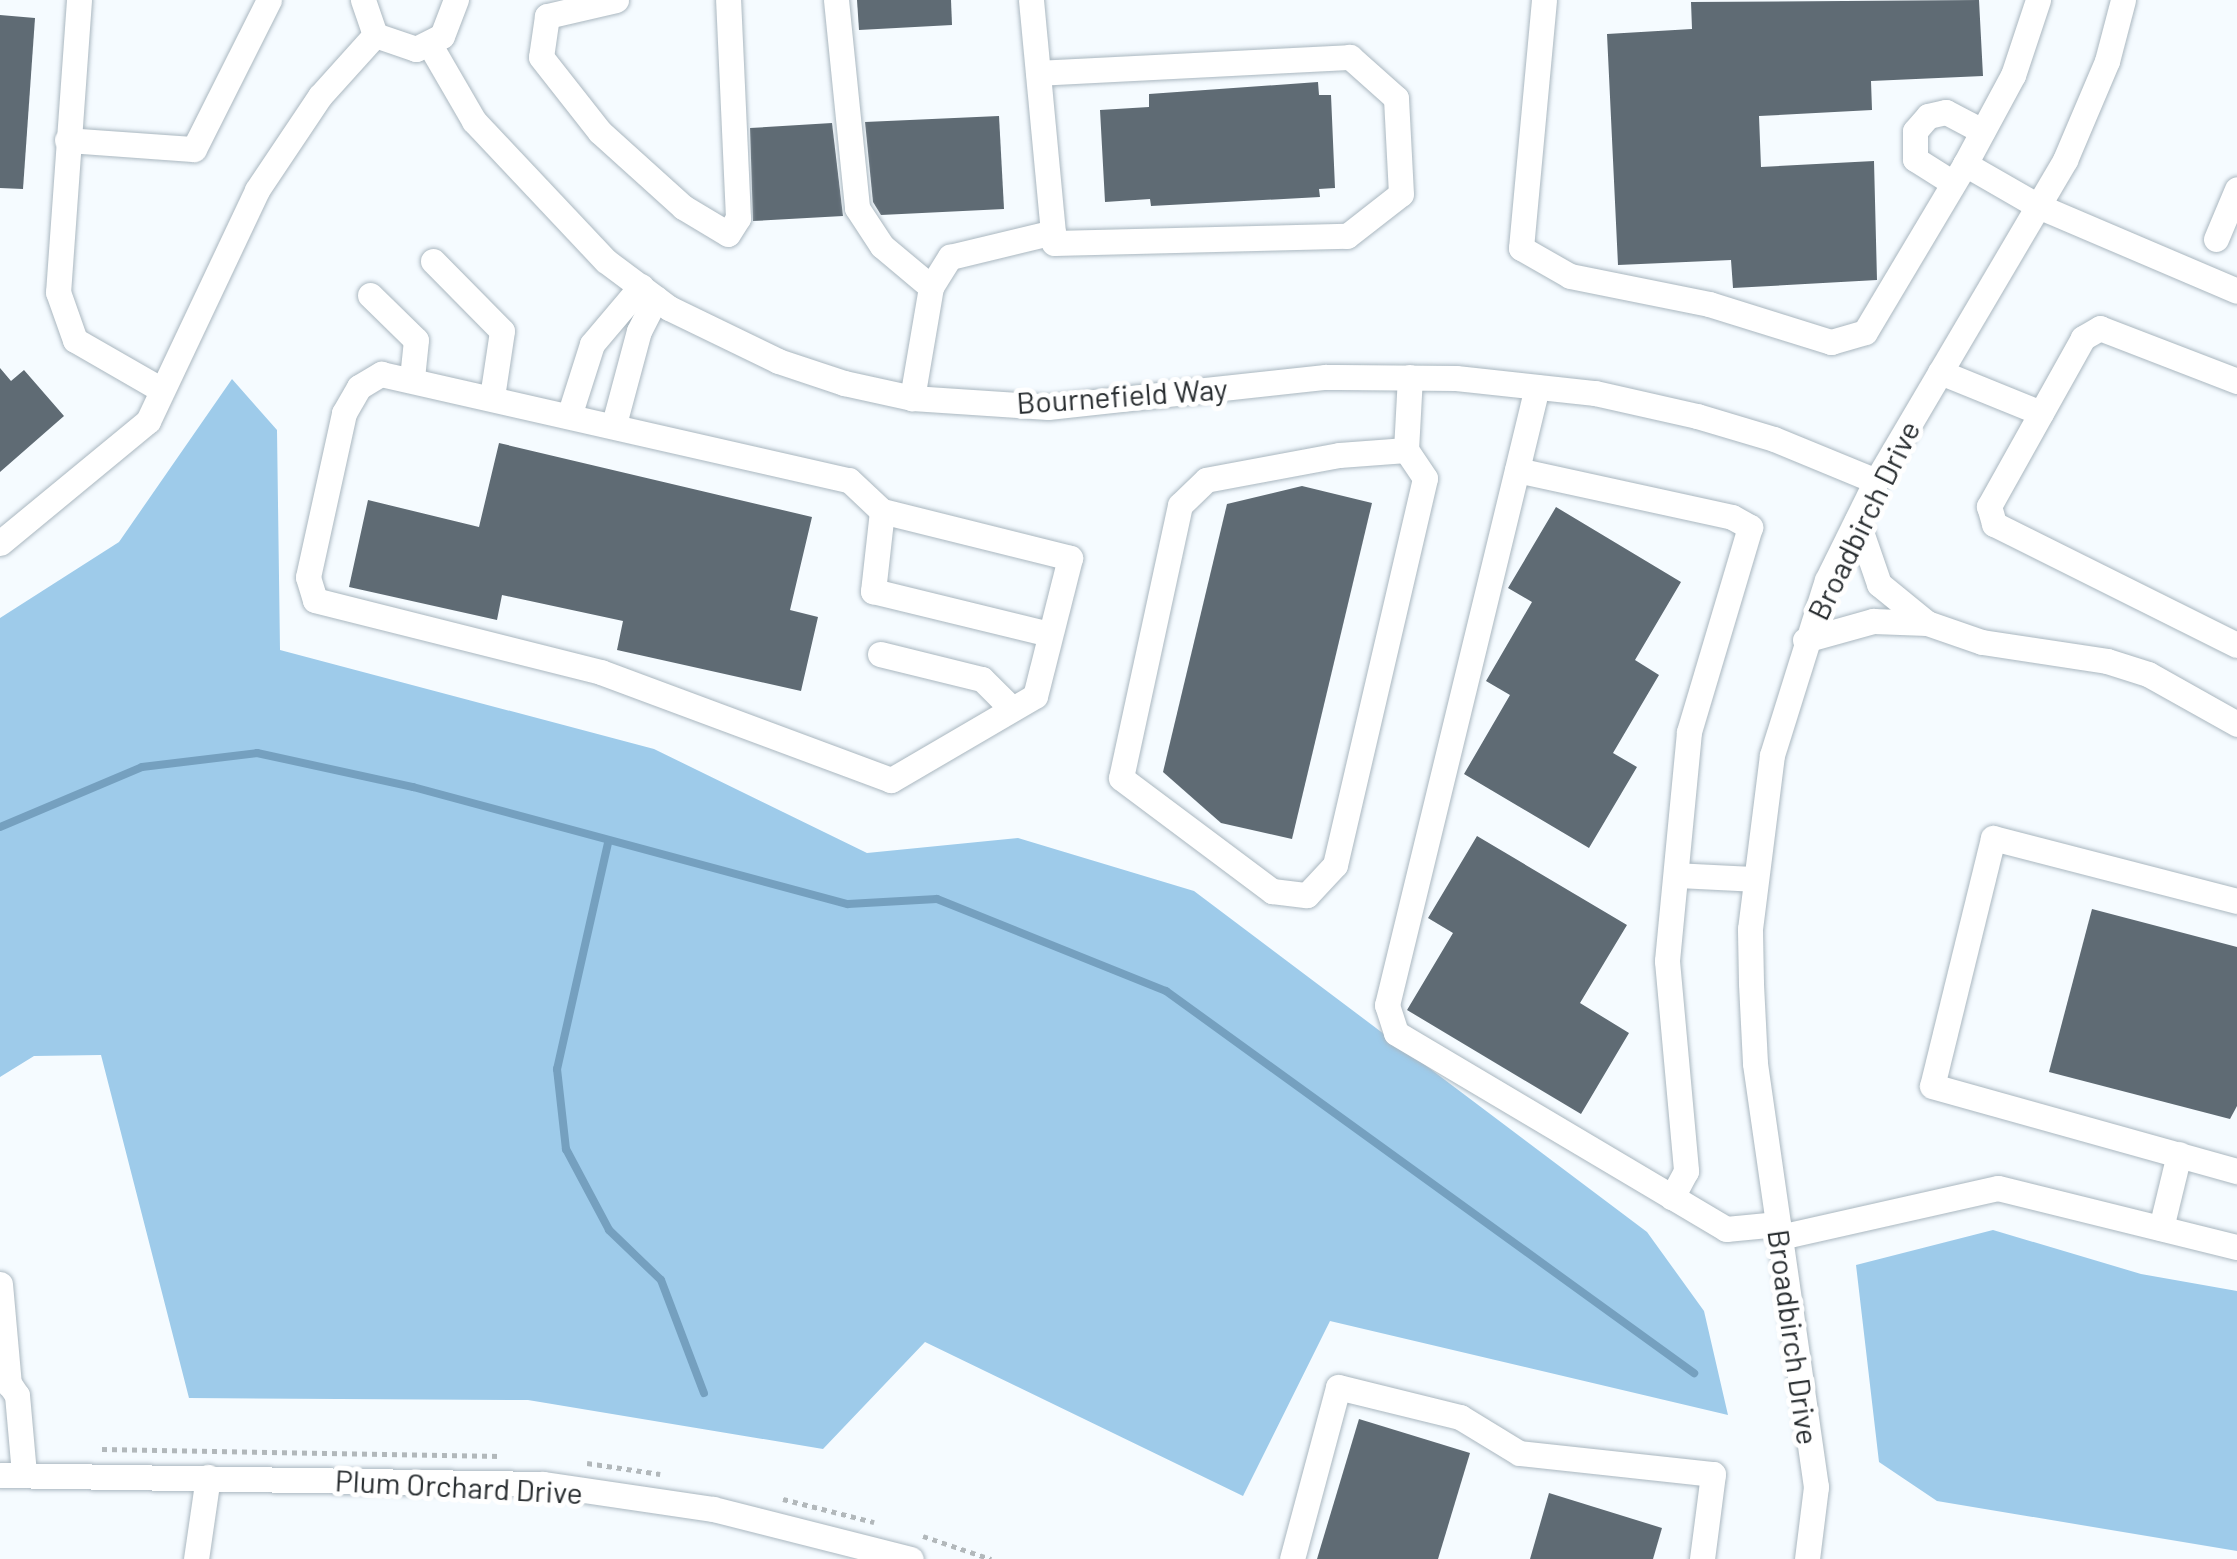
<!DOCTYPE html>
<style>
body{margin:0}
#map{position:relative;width:2237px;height:1559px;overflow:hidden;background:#f5fbff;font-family:Barlow,sans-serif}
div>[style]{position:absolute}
.forest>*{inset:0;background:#9ecbea}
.stream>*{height:8px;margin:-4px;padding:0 4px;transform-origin:4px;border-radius:4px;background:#75a0bf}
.building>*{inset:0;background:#5f6b74}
.path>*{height:5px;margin-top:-2.5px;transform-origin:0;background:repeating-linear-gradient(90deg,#b2b8bb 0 5px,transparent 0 10px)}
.roads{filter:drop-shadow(0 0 2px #aab7c0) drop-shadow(0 0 2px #aab7c0)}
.minor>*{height:25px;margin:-12.5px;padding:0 12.5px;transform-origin:12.5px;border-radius:12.5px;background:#fff}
span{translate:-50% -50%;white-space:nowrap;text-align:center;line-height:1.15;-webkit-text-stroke:10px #fff;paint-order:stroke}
.street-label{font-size:30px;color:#282d30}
</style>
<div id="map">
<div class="forest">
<i style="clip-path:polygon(232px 379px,277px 430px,280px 650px,654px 749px,867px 853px,1018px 838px,1194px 891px,1647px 1232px,1704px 1311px,1728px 1415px,1330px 1321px,1243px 1496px,925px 1342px,823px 1449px,528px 1400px,189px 1398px,101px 1055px,34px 1056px,0 1077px,0 618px,119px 542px)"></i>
<i style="clip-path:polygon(1993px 1230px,2141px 1274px,2237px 1291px,2237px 1551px,1937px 1501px,1879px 1462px,1856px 1265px)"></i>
</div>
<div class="stream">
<i style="left:0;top:827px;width:154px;rotate:-22.9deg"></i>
<i style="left:142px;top:767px;width:116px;rotate:-6.9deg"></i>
<i style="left:257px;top:753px;width:160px;rotate:12.3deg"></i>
<i style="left:413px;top:787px;width:450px;rotate:15.1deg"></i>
<i style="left:848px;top:904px;width:89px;rotate:-3.2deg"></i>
<i style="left:937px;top:899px;width:247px;rotate:21.9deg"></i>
<i style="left:1166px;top:991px;width:652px;rotate:35.89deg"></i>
<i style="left:608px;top:843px;width:232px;rotate:102.7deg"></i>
<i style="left:557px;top:1069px;width:81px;rotate:83.6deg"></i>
<i style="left:566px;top:1149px;width:92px;rotate:62deg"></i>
<i style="left:609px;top:1230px;width:72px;rotate:43.9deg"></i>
<i style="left:661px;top:1280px;width:121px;rotate:69.2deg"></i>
</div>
<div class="building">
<i style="clip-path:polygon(857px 0,951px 0,952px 25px,859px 30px)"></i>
<i style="clip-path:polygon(1979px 0,1983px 76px,1871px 81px,1872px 110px,1759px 116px,1761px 167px,1874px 161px,1877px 280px,1733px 288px,1731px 260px,1618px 265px,1607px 34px,1692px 29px,1691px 2px)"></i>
<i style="clip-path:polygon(0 15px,35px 18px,23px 189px,0 188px)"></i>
<i style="clip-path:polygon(1318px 82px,1319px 95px,1331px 95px,1335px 188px,1319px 189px,1320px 197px,1151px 206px,1150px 199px,1105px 202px,1100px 110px,1149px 107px,1149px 94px)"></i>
<i style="clip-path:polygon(999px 116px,1004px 209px,881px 215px,873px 202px,865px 122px)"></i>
<i style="clip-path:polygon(832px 123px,843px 216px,753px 221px,750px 128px)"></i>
<i style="clip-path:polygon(0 368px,11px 381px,24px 370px,64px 416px,0 472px)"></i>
<i style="clip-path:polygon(499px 443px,812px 517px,790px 610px,818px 617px,801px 691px,617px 650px,623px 621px,502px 595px,497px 620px,349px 587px,368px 500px,479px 527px)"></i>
<i style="clip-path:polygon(1302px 486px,1372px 503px,1292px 839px,1221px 823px,1163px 772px,1227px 504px)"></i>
<i style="clip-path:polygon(1556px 507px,1681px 582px,1635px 660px,1659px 675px,1613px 753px,1637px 767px,1589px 848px,1464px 774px,1510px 695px,1486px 681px,1532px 602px,1508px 588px)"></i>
<i style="clip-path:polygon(1477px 836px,1627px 925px,1580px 1003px,1629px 1033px,1581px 1114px,1407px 1010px,1453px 933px,1428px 918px)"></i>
<i style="clip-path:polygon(2092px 909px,2237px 947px,2237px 1106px,2230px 1119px,2049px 1072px)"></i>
<i style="clip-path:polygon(1359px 1419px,1470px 1453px,1438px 1559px,1317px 1559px)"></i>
<i style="clip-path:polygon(1549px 1493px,1662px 1528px,1653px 1559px,1530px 1559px)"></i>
</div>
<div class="path">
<i style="left:102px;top:1449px;width:399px;rotate:1deg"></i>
<i style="left:587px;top:1463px;width:74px;rotate:8.6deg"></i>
<i style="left:783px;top:1499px;width:94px;rotate:14.2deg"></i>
<i style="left:923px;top:1536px;width:72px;rotate:18.7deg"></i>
</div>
<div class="roads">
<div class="minor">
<i style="left:79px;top:0;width:293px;rotate:94.1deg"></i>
<i style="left:58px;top:292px;width:51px;rotate:70.5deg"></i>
<i style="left:75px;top:340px;width:100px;rotate:29.9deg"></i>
<i style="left:363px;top:0;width:37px;rotate:71deg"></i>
<i style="left:375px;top:35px;width:43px;rotate:18.9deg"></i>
<i style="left:416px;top:49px;width:29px;rotate:-27deg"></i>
<i style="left:442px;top:36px;width:39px;rotate:-69deg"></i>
<i style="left:616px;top:0;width:71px;rotate:166.9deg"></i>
<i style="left:547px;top:16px;width:41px;rotate:98.3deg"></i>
<i style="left:541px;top:57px;width:95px;rotate:51.8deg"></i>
<i style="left:600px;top:132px;width:112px;rotate:42.1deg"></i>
<i style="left:683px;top:207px;width:52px;rotate:31deg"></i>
<i style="left:728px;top:234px;width:19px;rotate:-58deg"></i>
<i style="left:738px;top:218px;width:218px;rotate:-92.6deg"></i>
<i style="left:836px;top:0;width:209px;rotate:84.2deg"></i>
<i style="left:857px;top:208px;width:45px;rotate:56.7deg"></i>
<i style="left:882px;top:246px;width:64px;rotate:39.9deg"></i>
<i style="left:931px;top:287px;width:113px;rotate:99.7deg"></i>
<i style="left:1031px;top:0;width:244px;rotate:84.6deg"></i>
<i style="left:1054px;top:243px;width:293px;rotate:-1.4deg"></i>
<i style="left:1347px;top:236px;width:68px;rotate:-37.9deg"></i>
<i style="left:1401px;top:194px;width:96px;rotate:-93deg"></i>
<i style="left:1396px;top:98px;width:62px;rotate:-138.3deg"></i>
<i style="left:1350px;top:57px;width:312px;rotate:177.1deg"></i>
<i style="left:1544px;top:0;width:249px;rotate:95.3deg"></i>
<i style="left:1521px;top:248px;width:56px;rotate:29.7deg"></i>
<i style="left:1570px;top:276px;width:142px;rotate:11.4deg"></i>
<i style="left:1709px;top:304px;width:128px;rotate:17.3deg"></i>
<i style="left:1831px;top:342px;width:35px;rotate:-16deg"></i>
<i style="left:1865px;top:332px;width:196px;rotate:-59.2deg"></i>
<i style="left:2038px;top:0;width:79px;rotate:108.4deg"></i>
<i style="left:2013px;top:75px;width:101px;rotate:118.3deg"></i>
<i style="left:1965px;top:164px;width:84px;rotate:29.9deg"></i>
<i style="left:2038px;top:206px;width:216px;rotate:23.1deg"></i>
<i style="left:430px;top:45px;width:88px;rotate:59.9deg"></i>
<i style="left:474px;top:121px;width:192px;rotate:46.7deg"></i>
<i style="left:606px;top:261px;width:79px;rotate:36.7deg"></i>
<i style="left:669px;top:308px;width:121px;rotate:25.9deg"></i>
<i style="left:778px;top:361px;width:70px;rotate:18.4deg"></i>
<i style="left:844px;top:383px;width:70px;rotate:12.4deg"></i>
<i style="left:912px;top:398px;width:136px;rotate:3.8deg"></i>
<i style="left:1048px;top:407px;width:279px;rotate:-6.2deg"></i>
<i style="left:1325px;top:377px;width:131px;rotate:0.4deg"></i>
<i style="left:1456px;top:378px;width:140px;rotate:6.2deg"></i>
<i style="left:1595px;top:393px;width:105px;rotate:12.7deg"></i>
<i style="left:1697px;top:416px;width:80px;rotate:16.6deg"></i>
<i style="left:1774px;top:439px;width:110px;rotate:22.4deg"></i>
<i style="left:67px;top:140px;width:127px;rotate:4.1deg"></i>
<i style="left:194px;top:149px;width:167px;rotate:-63.3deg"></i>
<i style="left:1953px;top:183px;width:45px;rotate:-147.7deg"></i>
<i style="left:1915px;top:159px;width:28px;rotate:-90deg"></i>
<i style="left:1915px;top:131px;width:20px;rotate:-49deg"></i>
<i style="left:1928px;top:116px;width:18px;rotate:-13deg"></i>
<i style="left:1946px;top:112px;width:41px;rotate:27.8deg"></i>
<i style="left:2216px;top:239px;width:54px;rotate:-67.2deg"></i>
<i style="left:433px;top:261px;width:98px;rotate:45.4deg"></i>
<i style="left:502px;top:331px;width:67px;rotate:98.6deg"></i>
<i style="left:931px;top:287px;width:36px;rotate:-58deg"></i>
<i style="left:950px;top:257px;width:106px;rotate:-13.6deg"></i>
<i style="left:370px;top:295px;width:64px;rotate:44.4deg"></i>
<i style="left:416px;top:340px;width:39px;rotate:96deg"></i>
<i style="left:1940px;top:372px;width:109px;rotate:22.1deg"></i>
<i style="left:381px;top:374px;width:480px;rotate:12.8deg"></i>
<i style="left:849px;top:480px;width:45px;rotate:43.2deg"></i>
<i style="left:882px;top:511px;width:194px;rotate:14deg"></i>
<i style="left:1070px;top:558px;width:142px;rotate:104.2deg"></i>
<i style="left:1035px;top:696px;width:167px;rotate:149.7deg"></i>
<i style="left:891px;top:780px;width:309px;rotate:-159.6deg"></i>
<i style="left:601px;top:672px;width:295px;rotate:-165.9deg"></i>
<i style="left:315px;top:600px;width:24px;rotate:-107deg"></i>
<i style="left:308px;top:577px;width:168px;rotate:-77.6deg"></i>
<i style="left:344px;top:413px;width:30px;rotate:-60deg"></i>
<i style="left:359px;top:387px;width:26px;rotate:-31deg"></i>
<i style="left:2237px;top:381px;width:147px;rotate:-158.9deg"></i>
<i style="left:2100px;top:328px;width:20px;rotate:150deg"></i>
<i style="left:2083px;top:338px;width:193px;rotate:119.2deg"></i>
<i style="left:1989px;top:506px;width:19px;rotate:74deg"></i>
<i style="left:1994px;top:524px;width:271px;rotate:26.5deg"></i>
<i style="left:1537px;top:387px;width:636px;rotate:103.64deg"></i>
<i style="left:1387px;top:1005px;width:29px;rotate:72deg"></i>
<i style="left:1396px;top:1033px;width:384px;rotate:30.7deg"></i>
<i style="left:1726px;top:1229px;width:52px;rotate:-5.5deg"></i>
<i style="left:570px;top:413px;width:72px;rotate:-72.3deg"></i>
<i style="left:592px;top:344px;width:76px;rotate:-49.8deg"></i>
<i style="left:614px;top:424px;width:96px;rotate:-75deg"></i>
<i style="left:639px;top:331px;width:37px;rotate:-63deg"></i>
<i style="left:1406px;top:450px;width:67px;rotate:175.7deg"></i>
<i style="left:1339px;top:455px;width:135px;rotate:169.4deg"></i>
<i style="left:1206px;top:480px;width:36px;rotate:136deg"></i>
<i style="left:1180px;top:505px;width:279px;rotate:102.2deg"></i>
<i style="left:1121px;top:778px;width:189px;rotate:36.8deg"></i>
<i style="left:1272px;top:891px;width:35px;rotate:7deg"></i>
<i style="left:1307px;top:895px;width:41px;rotate:-47deg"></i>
<i style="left:1335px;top:865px;width:397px;rotate:-76.9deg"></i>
<i style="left:1425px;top:478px;width:34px;rotate:-124deg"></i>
<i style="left:1406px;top:450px;width:73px;rotate:-86.9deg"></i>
<i style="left:1517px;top:470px;width:220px;rotate:12.3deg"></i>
<i style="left:1732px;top:517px;width:21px;rotate:29deg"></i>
<i style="left:1750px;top:527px;width:214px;rotate:106.6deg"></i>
<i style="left:1689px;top:732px;width:230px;rotate:95.5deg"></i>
<i style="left:1667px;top:961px;width:211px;rotate:84.8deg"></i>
<i style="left:1686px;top:1171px;width:30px;rotate:118deg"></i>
<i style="left:882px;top:511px;width:81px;rotate:96.4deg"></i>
<i style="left:873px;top:591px;width:182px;rotate:13.7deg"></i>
<i style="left:1857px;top:520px;width:68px;rotate:71deg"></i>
<i style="left:1879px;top:584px;width:62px;rotate:39.1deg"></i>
<i style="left:0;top:543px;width:192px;rotate:-39.5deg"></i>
<i style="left:148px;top:421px;width:255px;rotate:-64.7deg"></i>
<i style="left:257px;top:190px;width:113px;rotate:-56.2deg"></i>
<i style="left:320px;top:96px;width:82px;rotate:-48deg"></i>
<i style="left:1805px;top:640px;width:71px;rotate:-15.6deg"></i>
<i style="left:1873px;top:621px;width:54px;rotate:2.1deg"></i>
<i style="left:1927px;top:623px;width:58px;rotate:19.1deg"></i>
<i style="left:1982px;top:642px;width:126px;rotate:8.6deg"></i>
<i style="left:2107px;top:661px;width:43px;rotate:17.6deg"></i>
<i style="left:2148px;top:674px;width:102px;rotate:29.3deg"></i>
<i style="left:880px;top:654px;width:105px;rotate:13.8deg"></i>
<i style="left:982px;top:679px;width:42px;rotate:45deg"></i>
<i style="left:1676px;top:875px;width:79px;rotate:2.9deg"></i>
<i style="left:2237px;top:901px;width:252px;rotate:-165.5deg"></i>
<i style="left:1993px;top:838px;width:255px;rotate:103.8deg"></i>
<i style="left:1932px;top:1086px;width:317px;rotate:15.6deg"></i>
<i style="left:2161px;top:1228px;width:76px;rotate:-76.3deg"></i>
<i style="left:1780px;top:1237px;width:223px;rotate:-12.7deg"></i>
<i style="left:1998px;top:1188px;width:246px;rotate:13.9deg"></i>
<i style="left:0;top:1284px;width:101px;rotate:84.9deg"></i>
<i style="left:0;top:1370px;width:30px;rotate:56deg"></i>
<i style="left:17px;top:1395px;width:78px;rotate:84.9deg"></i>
<i style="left:0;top:1475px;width:543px;rotate:0.95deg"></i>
<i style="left:543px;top:1484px;width:172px;rotate:8.4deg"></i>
<i style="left:713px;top:1509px;width:204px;rotate:14.2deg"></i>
<i style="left:196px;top:1559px;width:83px;rotate:-81.7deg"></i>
<i style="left:1292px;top:1559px;width:178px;rotate:-75deg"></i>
<i style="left:1338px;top:1387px;width:126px;rotate:13.8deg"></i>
<i style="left:1460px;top:1417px;width:69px;rotate:31.4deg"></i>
<i style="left:1519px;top:1453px;width:195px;rotate:6.2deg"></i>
<i style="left:1713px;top:1474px;width:86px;rotate:97.4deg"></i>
<i style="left:1807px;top:1559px;width:73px;rotate:-82.9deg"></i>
<i style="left:1816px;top:1487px;width:428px;rotate:-98.2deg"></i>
<i style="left:1755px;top:1063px;width:80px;rotate:-92.9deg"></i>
<i style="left:1751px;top:983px;width:54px;rotate:-91.1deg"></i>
<i style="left:1750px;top:929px;width:175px;rotate:-82.8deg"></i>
<i style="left:1772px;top:755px;width:183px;rotate:-72.6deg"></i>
<i style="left:1827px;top:580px;width:110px;rotate:-63.7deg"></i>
<i style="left:1876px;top:481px;width:373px;rotate:-59.5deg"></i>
<i style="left:2065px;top:160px;width:108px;rotate:-67deg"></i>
<i style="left:2107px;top:61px;width:63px;rotate:-75.3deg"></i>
</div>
</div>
<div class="street-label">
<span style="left:1122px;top:395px;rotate:-4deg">Bournefield Way</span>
<span style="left:1863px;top:520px;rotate:-64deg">Broadbirch Drive</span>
<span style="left:1794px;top:1337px;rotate:82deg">Broadbirch Drive</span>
<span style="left:459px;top:1486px;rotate:3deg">Plum Orchard Drive</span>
</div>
</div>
